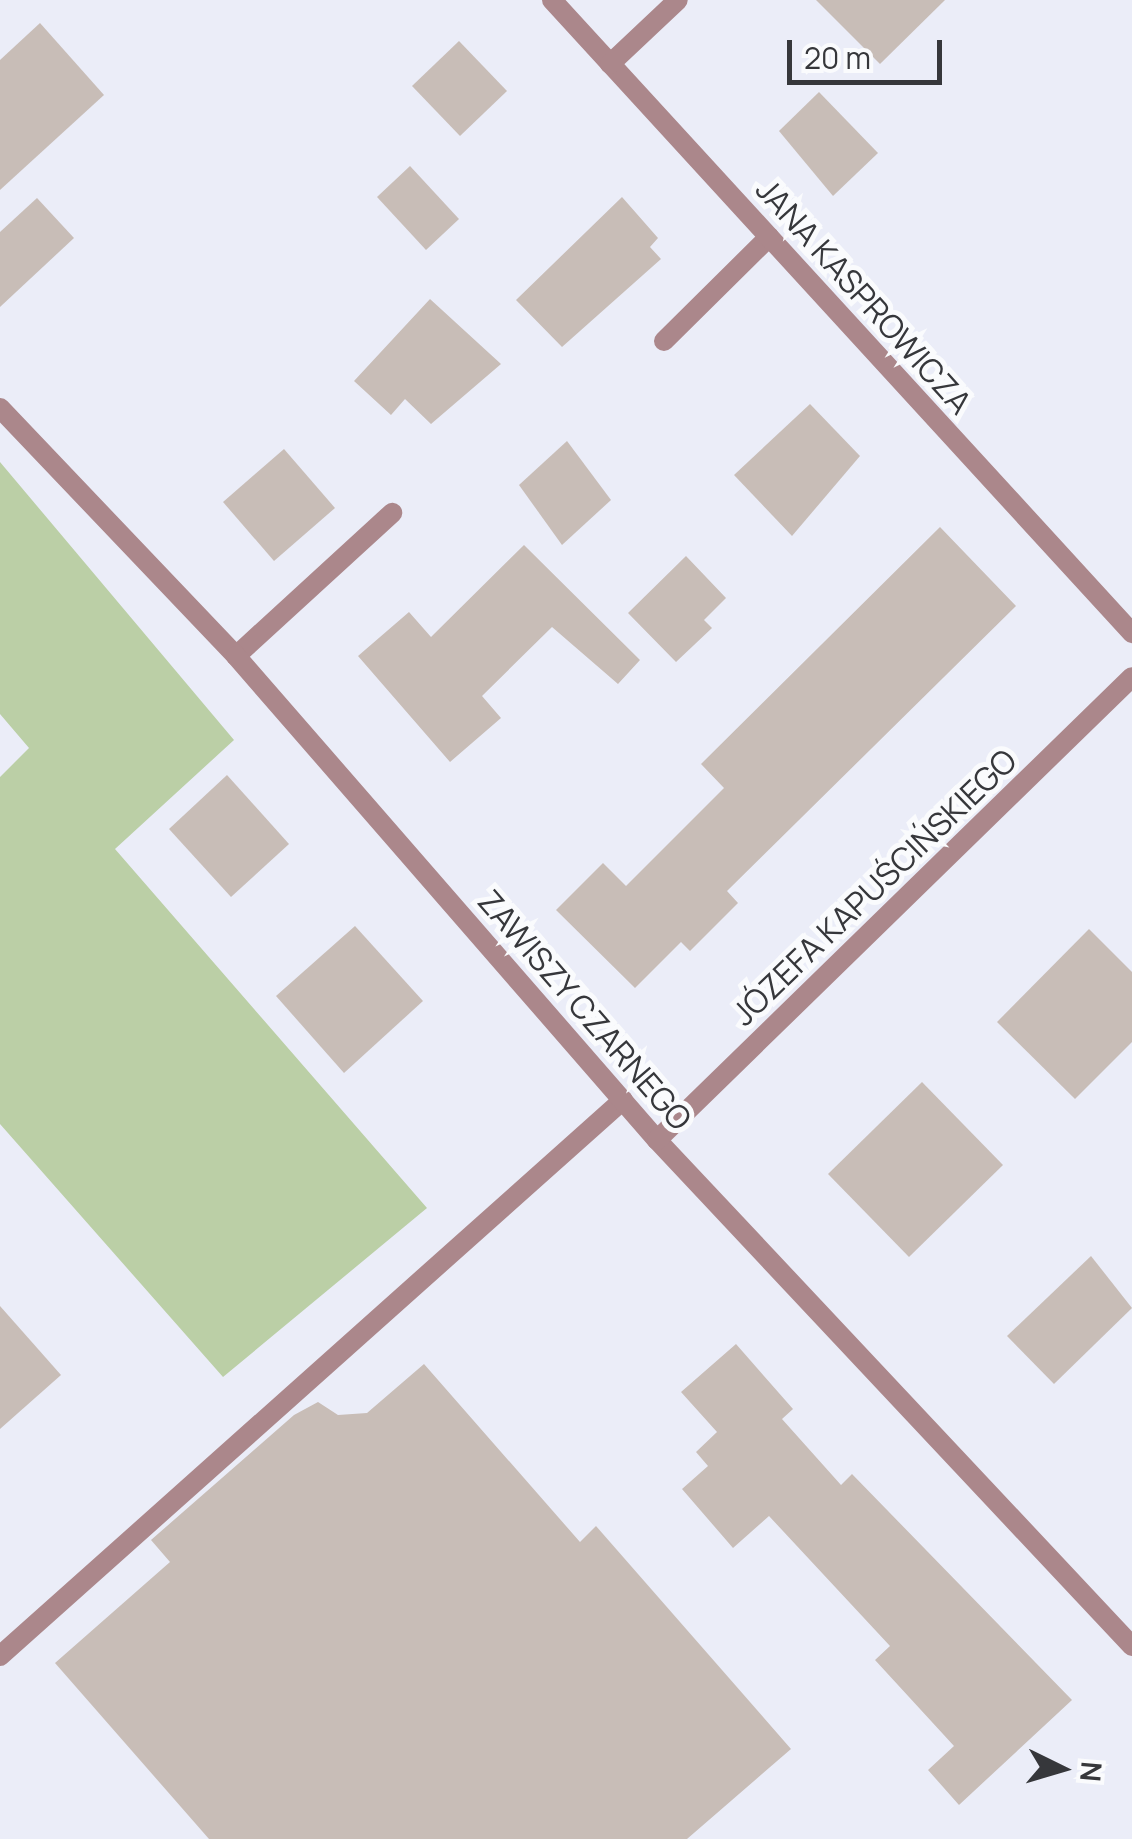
<!DOCTYPE html>
<meta charset="utf-8">
<style>
body{margin:0}
#map{position:relative;width:1132px;height:1839px;overflow:hidden;background:#ebedf8;font-family:Manrope,sans-serif}
div>[style]{position:absolute}
.green>*{inset:0;background:#bbcfa6}
.building>*{inset:0;background:#c8bdb7}
.lane>*{height:20px;margin:-10px;padding:0 10px;transform-origin:10px;border-radius:10px;background:#ab878b}
.street>*{height:20px;margin:-10px;padding:0 10px;transform-origin:10px;border-radius:10px;background:#ab878b}
span{translate:-50% -50%;white-space:nowrap;text-align:center;line-height:1.15;-webkit-text-stroke:10px #fafbfd;paint-order:stroke}
.street-label{font-size:32px;color:#36373b}
.north{position:absolute;left:1012px;top:1719px;width:100px;height:100px;-webkit-text-stroke:8px #fafbfd;paint-order:stroke;rotate:95deg;font-size:28px;font-weight:700;line-height:40px;text-align:center;color:#36373b}
.north::after{content:'';display:block;margin:auto;width:35px;height:45px;background:#36373b;clip-path:polygon(50% 0,100% 100%,50% 72%,0 100%)}
.scale{position:absolute;left:787px;top:40px;width:155px;height:45px;box-sizing:border-box;border:5px solid #36373b;border-top:0;padding-left:12px;font-size:30px;line-height:35px;white-space:nowrap;color:#36373b;-webkit-text-stroke:8px #fafbfd;paint-order:stroke}
</style>
<div id="map">
<div class="green">
<i style="clip-path:polygon(0 462px,234px 740px,115px 849px,427px 1208px,223px 1377px,0 1124px,0 777px,29px 748px,0 714px)"></i>
</div>
<div class="building">
<i style="clip-path:polygon(816px 0,945px 0,880px 64px)"></i>
<i style="clip-path:polygon(40px 23px,104px 95px,0 190px,0 60px)"></i>
<i style="clip-path:polygon(459px 41px,507px 91px,460px 136px,412px 86px)"></i>
<i style="clip-path:polygon(819px 92px,878px 153px,833px 196px,779px 131px)"></i>
<i style="clip-path:polygon(410px 166px,459px 219px,426px 250px,377px 197px)"></i>
<i style="clip-path:polygon(622px 197px,658px 238px,650px 247px,661px 259px,562px 347px,516px 300px)"></i>
<i style="clip-path:polygon(37px 198px,74px 238px,0 307px,0 232px)"></i>
<i style="clip-path:polygon(430px 299px,501px 364px,431px 424px,405px 399px,391px 415px,354px 381px)"></i>
<i style="clip-path:polygon(810px 404px,860px 456px,792px 536px,734px 475px)"></i>
<i style="clip-path:polygon(567px 441px,611px 500px,562px 545px,519px 485px)"></i>
<i style="clip-path:polygon(284px 449px,335px 508px,274px 561px,223px 502px)"></i>
<i style="clip-path:polygon(940px 527px,1016px 606px,727px 891px,738px 903px,690px 951px,681px 942px,635px 988px,556px 910px,603px 863px,626px 886px,724px 788px,701px 764px)"></i>
<i style="clip-path:polygon(524px 545px,640px 660px,618px 684px,552px 627px,482px 696px,501px 718px,450px 762px,358px 656px,409px 612px,431px 637px)"></i>
<i style="clip-path:polygon(686px 556px,726px 598px,704px 620px,712px 628px,676px 662px,628px 613px)"></i>
<i style="clip-path:polygon(227px 775px,289px 844px,231px 897px,169px 829px)"></i>
<i style="clip-path:polygon(355px 926px,423px 1001px,344px 1073px,276px 996px)"></i>
<i style="clip-path:polygon(1089px 929px,1132px 972px,1132px 1042px,1075px 1099px,997px 1022px)"></i>
<i style="clip-path:polygon(922px 1082px,1003px 1165px,909px 1257px,828px 1174px)"></i>
<i style="clip-path:polygon(1091px 1256px,1132px 1308px,1054px 1384px,1007px 1336px)"></i>
<i style="clip-path:polygon(0 1306px,61px 1375px,0 1429px)"></i>
<i style="clip-path:polygon(736px 1344px,793px 1409px,782px 1419px,841px 1485px,852px 1474px,1072px 1700px,959px 1805px,928px 1770px,954px 1746px,875px 1660px,890px 1646px,769px 1516px,733px 1548px,682px 1489px,708px 1466px,696px 1452px,717px 1432px,681px 1392px)"></i>
<i style="clip-path:polygon(424px 1364px,580px 1542px,596px 1526px,791px 1749px,687px 1839px,209px 1839px,55px 1663px,170px 1562px,151px 1540px,294px 1415px,318px 1402px,338px 1415px,367px 1413px)"></i>
</div>
<div class="lane">
<i style="left:664px;top:341px;width:148px;rotate:-44.7deg"></i>
<i style="left:236px;top:656px;width:212px;rotate:-42.5deg"></i>
<i style="left:0;top:1656px;width:835px;rotate:-41.75deg"></i>
</div>
<div class="street">
<i style="left:552px;top:0;width:859px;rotate:47.5deg"></i>
<i style="left:610px;top:64px;width:93px;rotate:-43.3deg"></i>
<i style="left:0;top:408px;width:342px;rotate:46.4deg"></i>
<i style="left:236px;top:656px;width:641px;rotate:48.98deg"></i>
<i style="left:657px;top:1140px;width:694px;rotate:46.81deg"></i>
<i style="left:657px;top:1140px;width:663px;rotate:-44.27deg"></i>
</div>
<div class="street-label">
<span style="left:864px;top:296px;rotate:48deg">JANA KASPROWICZA</span>
<span style="left:874px;top:887px;rotate:-44deg">JÓZEFA KAPUŚCIŃSKIEGO</span>
<span style="left:585px;top:1010px;rotate:49deg">ZAWISZY CZARNEGO</span>
</div>
<div class="north">N</div>
<div class="scale">20 m</div>
</div>
